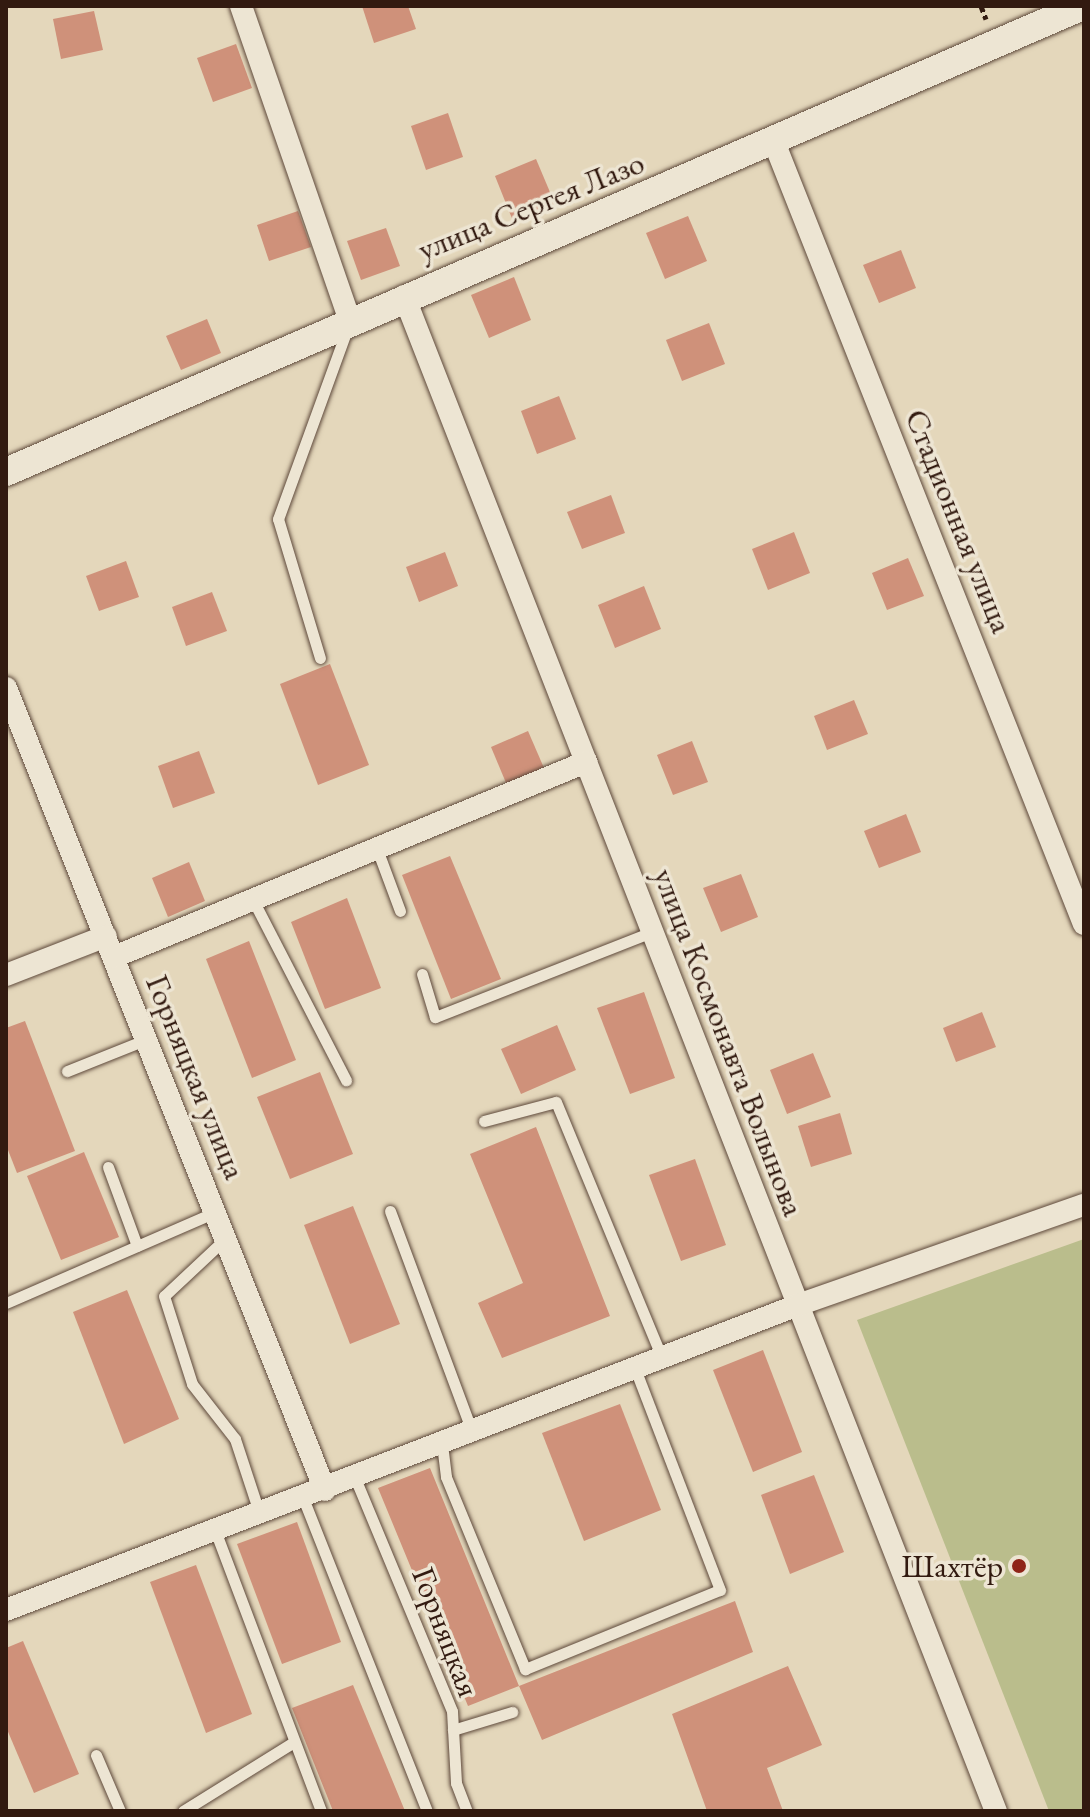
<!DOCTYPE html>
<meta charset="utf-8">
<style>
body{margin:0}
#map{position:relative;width:1090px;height:1817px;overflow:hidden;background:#e4d7bb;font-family:"EB Garamond",serif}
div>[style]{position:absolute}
.green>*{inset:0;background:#babd8c}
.building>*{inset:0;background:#cf917a}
.path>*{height:5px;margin-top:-2.5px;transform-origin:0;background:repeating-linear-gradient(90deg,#321a10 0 6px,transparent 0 10px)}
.roads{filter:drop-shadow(0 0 2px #5e493b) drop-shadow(0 0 2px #5e493b)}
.service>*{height:11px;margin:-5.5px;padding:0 5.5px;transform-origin:5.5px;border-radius:5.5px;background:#ede5d3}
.minor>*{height:22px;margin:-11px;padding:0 11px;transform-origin:11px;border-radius:11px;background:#ede5d3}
.tertiary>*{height:28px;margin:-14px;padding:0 14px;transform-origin:14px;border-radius:14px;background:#ede5d3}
.dots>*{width:22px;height:22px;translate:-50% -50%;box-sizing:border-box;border:4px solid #ede5d3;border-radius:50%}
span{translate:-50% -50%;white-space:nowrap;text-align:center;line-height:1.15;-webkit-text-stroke:7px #ede5d3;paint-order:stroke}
.street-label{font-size:32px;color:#321a10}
.poi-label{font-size:32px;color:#321a10}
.right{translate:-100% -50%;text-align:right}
.frame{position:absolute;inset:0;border:8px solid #321a10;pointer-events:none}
</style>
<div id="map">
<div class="green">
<i style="clip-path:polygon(1084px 1239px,1084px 1811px,1049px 1811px,857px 1320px)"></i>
</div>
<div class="building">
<i style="clip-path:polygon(362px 6px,408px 6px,416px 29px,374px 43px)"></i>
<i style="clip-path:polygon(94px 11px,103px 50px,61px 59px,53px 19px)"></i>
<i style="clip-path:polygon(236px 44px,252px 88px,213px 102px,197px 58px)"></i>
<i style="clip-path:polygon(448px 113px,463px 157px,426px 170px,411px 126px)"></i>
<i style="clip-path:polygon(536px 159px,555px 204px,513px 221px,495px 176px)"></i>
<i style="clip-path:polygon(298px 211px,311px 247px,269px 261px,257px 225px)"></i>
<i style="clip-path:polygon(688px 216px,707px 261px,665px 279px,646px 233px)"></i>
<i style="clip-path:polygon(386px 228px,400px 266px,361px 280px,347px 241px)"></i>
<i style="clip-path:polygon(901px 250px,916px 288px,879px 303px,863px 265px)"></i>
<i style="clip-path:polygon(514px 277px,531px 320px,489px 338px,471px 295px)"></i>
<i style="clip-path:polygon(207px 319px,221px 353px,181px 370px,166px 336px)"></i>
<i style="clip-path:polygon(709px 323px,725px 364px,682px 381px,666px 340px)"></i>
<i style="clip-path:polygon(559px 396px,576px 439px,537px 454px,521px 411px)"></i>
<i style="clip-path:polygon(611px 495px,625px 533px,582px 549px,567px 512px)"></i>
<i style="clip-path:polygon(794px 532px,810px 573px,768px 590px,752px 549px)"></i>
<i style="clip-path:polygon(445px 552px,458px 586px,419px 602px,406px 567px)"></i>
<i style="clip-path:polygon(908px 558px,924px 596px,887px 610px,872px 573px)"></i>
<i style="clip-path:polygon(126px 561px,139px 597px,99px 611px,86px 576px)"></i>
<i style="clip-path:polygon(644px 586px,661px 629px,615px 648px,598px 605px)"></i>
<i style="clip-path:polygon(212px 592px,227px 631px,186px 646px,172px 607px)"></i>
<i style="clip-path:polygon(330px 664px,369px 765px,318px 785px,280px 684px)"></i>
<i style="clip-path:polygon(854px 700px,868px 734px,827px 750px,814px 716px)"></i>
<i style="clip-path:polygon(528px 731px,547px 775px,509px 790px,491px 747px)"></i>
<i style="clip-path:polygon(692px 741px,708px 782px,673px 795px,657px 755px)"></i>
<i style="clip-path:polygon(199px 751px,215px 793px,173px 808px,158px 766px)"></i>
<i style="clip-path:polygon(906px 814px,921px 852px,879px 868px,864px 831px)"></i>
<i style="clip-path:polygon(450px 856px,501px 979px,451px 999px,402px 875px)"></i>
<i style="clip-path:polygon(189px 862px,205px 901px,168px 917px,152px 878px)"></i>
<i style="clip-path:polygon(741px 874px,758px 917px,721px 932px,703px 888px)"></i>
<i style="clip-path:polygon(347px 898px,381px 988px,325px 1009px,291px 922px)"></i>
<i style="clip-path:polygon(249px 941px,296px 1060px,252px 1078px,206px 959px)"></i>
<i style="clip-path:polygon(644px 992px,675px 1078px,630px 1094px,597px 1008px)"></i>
<i style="clip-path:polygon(982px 1012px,996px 1047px,956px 1062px,943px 1028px)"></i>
<i style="clip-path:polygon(25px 1021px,75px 1151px,17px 1173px,6px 1145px,6px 1028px)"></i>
<i style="clip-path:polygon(557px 1025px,576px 1070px,521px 1094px,501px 1049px)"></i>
<i style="clip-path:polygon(813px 1053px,831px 1097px,787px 1114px,770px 1070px)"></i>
<i style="clip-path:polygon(320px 1072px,353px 1154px,290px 1179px,257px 1097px)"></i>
<i style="clip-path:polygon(840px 1113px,852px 1154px,811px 1167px,798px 1126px)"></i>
<i style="clip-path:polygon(536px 1127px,610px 1316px,502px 1358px,478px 1303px,523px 1283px,470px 1154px)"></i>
<i style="clip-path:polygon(84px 1152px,119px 1237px,61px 1260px,27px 1176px)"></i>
<i style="clip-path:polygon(695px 1159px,726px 1245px,681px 1261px,649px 1175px)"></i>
<i style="clip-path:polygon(353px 1206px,400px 1324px,350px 1344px,304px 1225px)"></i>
<i style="clip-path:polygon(127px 1290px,179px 1419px,124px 1444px,73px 1312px)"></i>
<i style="clip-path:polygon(763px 1350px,802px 1452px,753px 1472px,713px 1370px)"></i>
<i style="clip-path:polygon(620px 1404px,661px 1510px,584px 1541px,542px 1433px)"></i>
<i style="clip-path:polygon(430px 1468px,519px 1686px,735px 1601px,753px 1652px,542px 1740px,519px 1686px,468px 1706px,378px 1488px)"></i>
<i style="clip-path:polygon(814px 1475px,844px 1552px,790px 1574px,761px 1495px)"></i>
<i style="clip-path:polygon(297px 1522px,341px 1642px,282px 1664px,237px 1544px)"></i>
<i style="clip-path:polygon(196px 1565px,252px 1714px,206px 1733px,150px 1582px)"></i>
<i style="clip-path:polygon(23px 1641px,79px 1774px,34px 1793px,6px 1727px,6px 1648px)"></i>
<i style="clip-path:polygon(788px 1666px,822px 1745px,767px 1768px,783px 1811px,707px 1811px,672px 1714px)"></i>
<i style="clip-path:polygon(353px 1685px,405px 1811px,333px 1811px,292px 1708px)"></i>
</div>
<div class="path">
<i style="left:981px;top:6px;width:14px;rotate:69deg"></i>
</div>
<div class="roads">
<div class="service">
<i style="left:320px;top:658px;width:145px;rotate:-106.8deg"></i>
<i style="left:278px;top:519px;width:202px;rotate:-70deg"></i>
<i style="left:377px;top:849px;width:66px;rotate:69.6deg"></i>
<i style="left:253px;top:900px;width:203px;rotate:62.7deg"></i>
<i style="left:422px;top:974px;width:45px;rotate:73.2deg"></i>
<i style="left:435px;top:1017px;width:233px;rotate:-21.4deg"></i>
<i style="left:67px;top:1071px;width:86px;rotate:-21.8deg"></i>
<i style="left:484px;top:1121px;width:74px;rotate:-14.8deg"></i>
<i style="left:556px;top:1102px;width:277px;rotate:67.5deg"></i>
<i style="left:108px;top:1167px;width:84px;rotate:69.8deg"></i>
<i style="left:390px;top:1211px;width:236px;rotate:69.6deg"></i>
<i style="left:225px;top:1239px;width:83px;rotate:136.9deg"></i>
<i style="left:164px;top:1296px;width:92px;rotate:72.3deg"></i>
<i style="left:192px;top:1384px;width:70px;rotate:52deg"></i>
<i style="left:235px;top:1439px;width:80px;rotate:71.8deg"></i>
<i style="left:6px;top:1303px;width:228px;rotate:-23.5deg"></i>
<i style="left:442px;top:1444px;width:33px;rotate:83deg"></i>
<i style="left:446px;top:1477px;width:208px;rotate:67.6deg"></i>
<i style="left:525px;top:1669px;width:210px;rotate:-22.1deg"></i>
<i style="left:720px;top:1590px;width:238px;rotate:-111deg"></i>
<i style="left:355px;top:1478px;width:252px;rotate:67.4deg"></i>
<i style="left:452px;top:1711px;width:72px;rotate:86.8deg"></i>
<i style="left:456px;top:1783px;width:30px;rotate:69deg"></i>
<i style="left:303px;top:1498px;width:337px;rotate:68.4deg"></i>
<i style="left:216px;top:1533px;width:297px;rotate:69.3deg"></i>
<i style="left:453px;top:1730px;width:62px;rotate:-17deg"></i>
<i style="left:96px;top:1755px;width:61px;rotate:66.8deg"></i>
<i style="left:183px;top:1811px;width:131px;rotate:-31.9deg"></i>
</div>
<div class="minor">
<i style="left:241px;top:6px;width:333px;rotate:70.9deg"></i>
<i style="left:774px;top:142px;width:841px;rotate:68.38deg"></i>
<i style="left:404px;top:296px;width:1627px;rotate:68.66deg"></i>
<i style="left:6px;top:688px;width:863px;rotate:68.31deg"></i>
<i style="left:114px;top:957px;width:511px;rotate:-22.45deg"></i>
<i style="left:6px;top:975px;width:107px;rotate:-21.3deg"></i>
<i style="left:6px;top:1610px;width:849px;rotate:-21.06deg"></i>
<i style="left:798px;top:1305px;width:303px;rotate:-19.3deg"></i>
</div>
<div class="tertiary">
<i style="left:6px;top:472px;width:1173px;rotate:-23.4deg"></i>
</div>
</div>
<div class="dots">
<i style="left:1019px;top:1566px;background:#8f2418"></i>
</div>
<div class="street-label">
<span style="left:531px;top:206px;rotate:-22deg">улица Сергея Лазо</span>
<span style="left:959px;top:521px;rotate:68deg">Стадионная улица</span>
<span style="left:729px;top:1042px;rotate:69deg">улица Космонавта Волынова</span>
<span style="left:196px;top:1077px;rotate:68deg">Горняцкая улица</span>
<span style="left:446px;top:1632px;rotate:69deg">Горняцкая</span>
</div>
<div class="poi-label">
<span class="right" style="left:1003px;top:1566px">Шахтёр</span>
</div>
<div class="frame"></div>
</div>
